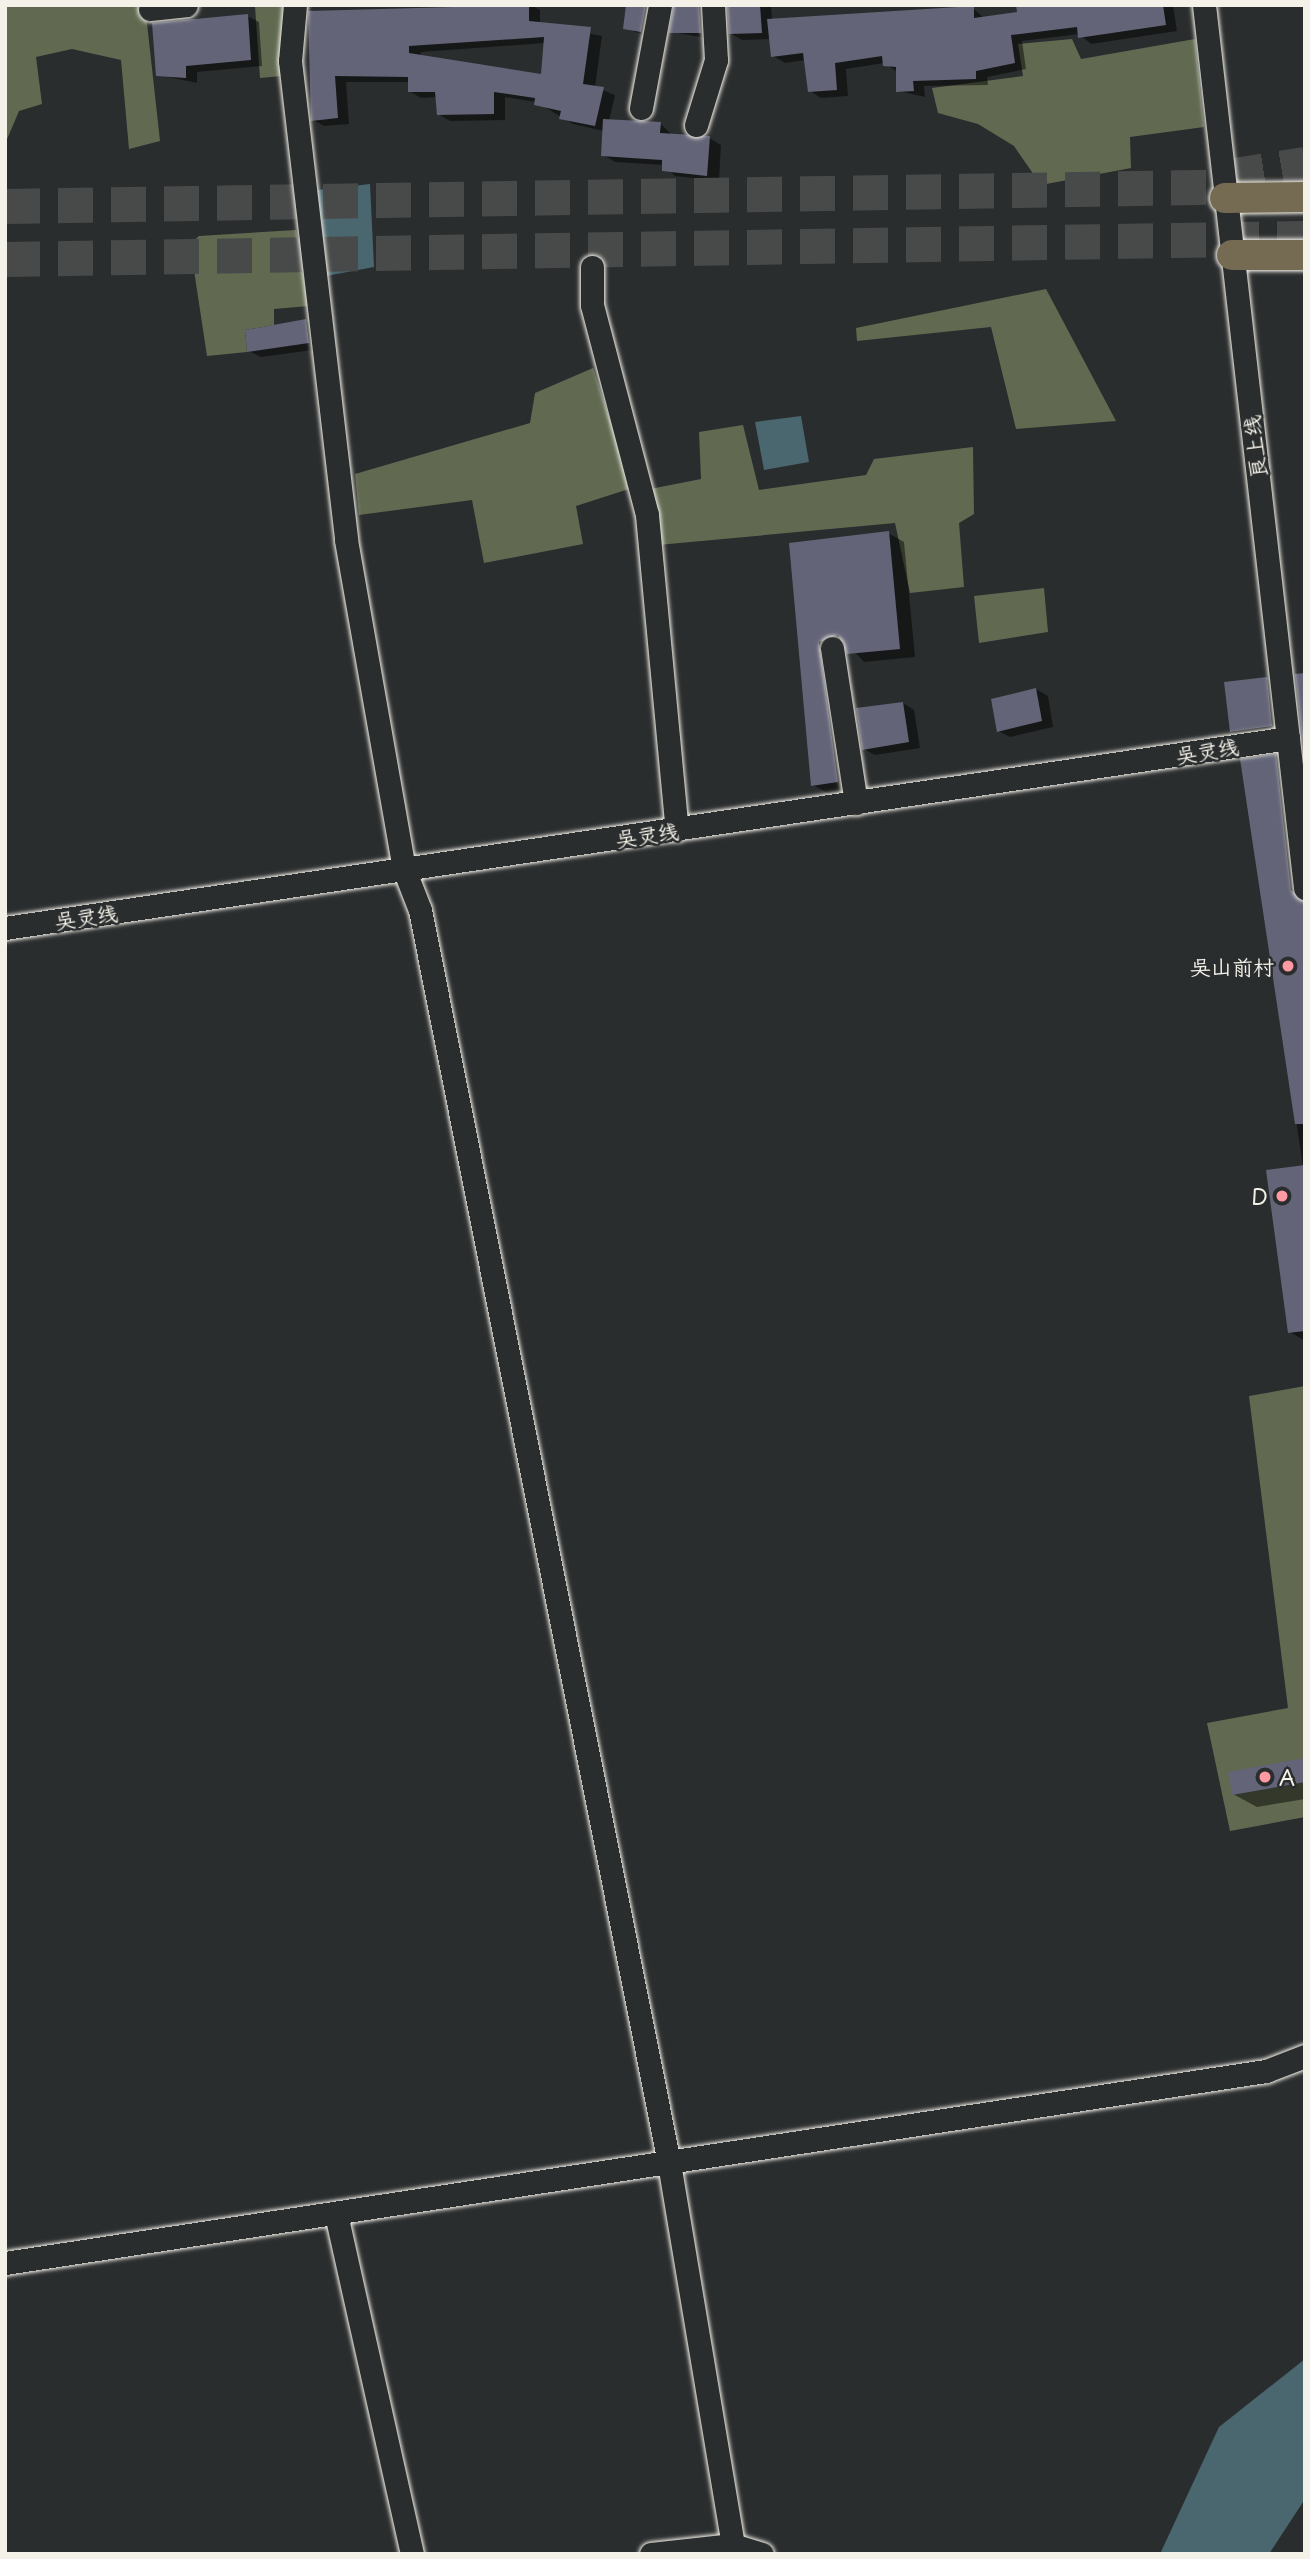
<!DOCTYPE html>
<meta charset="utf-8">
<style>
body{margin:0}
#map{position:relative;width:1310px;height:2559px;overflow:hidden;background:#2a2d2e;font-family:"Playpen Sans","LXGW WenKai TC",sans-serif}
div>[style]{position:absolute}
.green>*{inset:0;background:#616a51}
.water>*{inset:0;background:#4a666e}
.shadow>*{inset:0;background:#0007}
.building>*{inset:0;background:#636477}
.highway-tunnel>*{height:35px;margin-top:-17.5px;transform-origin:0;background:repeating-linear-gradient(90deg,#484a4a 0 35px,transparent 0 53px)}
.roads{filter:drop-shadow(0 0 2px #f4f1e8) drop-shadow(0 0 2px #f4f1e8)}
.minor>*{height:23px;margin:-11.5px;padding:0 11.5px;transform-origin:11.5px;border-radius:11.5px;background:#2a2d2e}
.major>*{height:30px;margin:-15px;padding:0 15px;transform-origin:15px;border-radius:15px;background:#746b52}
.dots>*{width:19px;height:19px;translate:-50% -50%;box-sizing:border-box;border:4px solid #2a2d2e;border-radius:50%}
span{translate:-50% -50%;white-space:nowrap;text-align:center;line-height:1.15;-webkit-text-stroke:5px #2a2d2e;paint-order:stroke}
.street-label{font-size:21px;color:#f4f1e8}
.poi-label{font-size:21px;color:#f4f1e8}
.right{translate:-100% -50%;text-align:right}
.left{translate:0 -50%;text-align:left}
.frame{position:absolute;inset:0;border:7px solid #f4f1e8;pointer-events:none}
</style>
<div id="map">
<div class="green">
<i style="clip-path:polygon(5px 5px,145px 5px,160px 141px,129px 149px,121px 60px,72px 49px,36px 57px,42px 104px,19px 111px,5px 144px)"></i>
<i style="clip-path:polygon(283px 5px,282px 76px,260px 78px,255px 6px)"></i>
<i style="clip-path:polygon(1072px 39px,1081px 59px,1195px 39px,1204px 127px,1130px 137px,1131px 168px,1041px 185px,1014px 146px,978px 124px,938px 113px,932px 88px,1023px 76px,1018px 44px)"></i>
<i style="clip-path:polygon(296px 230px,308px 306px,274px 309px,274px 325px,245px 330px,247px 352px,207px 356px,190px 244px,199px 236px)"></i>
<i style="clip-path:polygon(1046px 289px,1116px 421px,1016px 429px,991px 327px,857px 341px,856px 328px)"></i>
<i style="clip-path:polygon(593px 368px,632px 488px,576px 506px,583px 544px,484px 563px,472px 500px,359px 515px,355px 474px,530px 423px,535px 393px)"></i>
<i style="clip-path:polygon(743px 425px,759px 490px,866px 475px,874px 459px,973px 447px,974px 514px,959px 523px,964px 587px,910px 593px,895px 523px,658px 545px,650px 489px,701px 479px,699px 432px)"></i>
<i style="clip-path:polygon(1044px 588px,1048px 632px,979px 643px,974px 596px)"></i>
<i style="clip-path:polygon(1305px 1386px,1305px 1817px,1230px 1831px,1207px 1723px,1288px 1708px,1249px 1396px)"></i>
</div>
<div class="water">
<i style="clip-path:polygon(370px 184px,374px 267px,326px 276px,317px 190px)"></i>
<i style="clip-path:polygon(801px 416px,809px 462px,764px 470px,755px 422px)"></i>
<i style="clip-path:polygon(1305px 2359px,1305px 2499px,1269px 2554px,1160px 2554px,1219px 2427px)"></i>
</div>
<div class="shadow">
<i style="clip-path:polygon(evenodd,531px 5px,540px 10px,540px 24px,602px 36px,595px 87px,615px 95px,609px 121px,661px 124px,672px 135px,709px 138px,721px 145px,719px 181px,675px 176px,664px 165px,615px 162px,603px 155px,604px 131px,573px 124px,536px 102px,505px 97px,505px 120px,450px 121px,438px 114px,437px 97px,421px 98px,409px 91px,410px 82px,346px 82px,349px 124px,324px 126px,313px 120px,310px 13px,531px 5px,545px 43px,542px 76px,420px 57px,421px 52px,545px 43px)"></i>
<i style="clip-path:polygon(628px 5px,651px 5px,652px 38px,625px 28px)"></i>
<i style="clip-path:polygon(674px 5px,706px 5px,712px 39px,671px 32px)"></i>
<i style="clip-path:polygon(727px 5px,771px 5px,772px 20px,973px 8px,985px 19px,1059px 5px,1173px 5px,1177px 31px,1091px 44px,1079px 34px,1022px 41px,1026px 69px,987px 77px,988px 85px,924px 86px,925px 97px,898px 91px,896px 71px,884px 63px,846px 69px,848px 96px,821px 98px,810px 91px,806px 60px,785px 63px,773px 56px,771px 39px,742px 40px,730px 33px)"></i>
<i style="clip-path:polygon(247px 16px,259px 22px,262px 66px,197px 72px,197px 83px,158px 75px)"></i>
<i style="clip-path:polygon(306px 321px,317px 328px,320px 349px,261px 357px,249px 351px)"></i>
<i style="clip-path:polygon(888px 533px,904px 542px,915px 657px,864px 662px,846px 643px,834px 653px,853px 790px,829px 794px,813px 785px,791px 545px)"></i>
<i style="clip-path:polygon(1266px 679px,1290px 693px,1296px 739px,1255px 745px,1231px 731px)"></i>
<i style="clip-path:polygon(1036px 689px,1048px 696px,1053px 727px,1010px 737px,998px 731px)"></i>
<i style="clip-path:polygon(903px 703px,914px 710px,920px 748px,875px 755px,864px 749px)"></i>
<i style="clip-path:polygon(1275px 756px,1299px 769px,1305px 822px,1305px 1341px,1290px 1332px,1303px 1167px,1242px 761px)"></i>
<i style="clip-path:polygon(1305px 1760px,1305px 1799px,1257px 1807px,1233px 1794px)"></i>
</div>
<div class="building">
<i style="clip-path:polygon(evenodd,529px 5px,529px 21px,591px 27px,583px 84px,604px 87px,595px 126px,559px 119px,561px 111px,534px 105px,535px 98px,494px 92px,494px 114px,437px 115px,435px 92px,408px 92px,408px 77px,335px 76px,338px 118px,311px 121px,308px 11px,529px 5px,544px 37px,541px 74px,409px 53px,409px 46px,544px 37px)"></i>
<i style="clip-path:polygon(626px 5px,646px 5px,641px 32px,623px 29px)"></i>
<i style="clip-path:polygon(674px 5px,699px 5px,701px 33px,669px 33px)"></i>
<i style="clip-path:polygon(727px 5px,760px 5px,762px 33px,729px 34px)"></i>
<i style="clip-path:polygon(1016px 5px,1163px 5px,1166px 25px,1078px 38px,1077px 27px,1011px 35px,1015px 63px,976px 71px,976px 79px,913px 81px,914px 91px,896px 92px,896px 67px,883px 66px,882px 56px,835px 63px,837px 90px,808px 92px,803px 53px,771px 57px,767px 19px,974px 6px,974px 18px,1017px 12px)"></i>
<i style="clip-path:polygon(248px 14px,251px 60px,186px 66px,186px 78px,156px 76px,152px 23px)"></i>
<i style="clip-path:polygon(603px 119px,661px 122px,660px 133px,710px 136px,707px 176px,662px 171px,662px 160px,601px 156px)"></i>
<i style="clip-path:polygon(306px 319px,309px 343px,247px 352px,245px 330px)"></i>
<i style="clip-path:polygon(889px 531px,900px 649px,847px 654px,838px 635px,819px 642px,838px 782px,811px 786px,789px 543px)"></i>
<i style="clip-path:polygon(1305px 673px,1305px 763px,1295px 674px)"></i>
<i style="clip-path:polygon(1267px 677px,1272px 726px,1230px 732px,1224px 682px)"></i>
<i style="clip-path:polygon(1036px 688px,1042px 721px,997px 732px,991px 699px)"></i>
<i style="clip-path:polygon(903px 702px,909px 742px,862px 750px,856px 708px)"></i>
<i style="clip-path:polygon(1276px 754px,1291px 890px,1305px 902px,1305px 1124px,1295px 1124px,1240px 759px)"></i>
<i style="clip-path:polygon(1305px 1165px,1305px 1331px,1288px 1333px,1266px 1170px)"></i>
<i style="clip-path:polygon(1305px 1758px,1305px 1782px,1232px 1795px,1228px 1772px)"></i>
</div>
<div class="highway-tunnel">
<i style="left:1229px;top:176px;width:77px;rotate:-9deg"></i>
<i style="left:5px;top:206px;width:1254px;rotate:-0.91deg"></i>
<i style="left:5px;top:259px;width:1300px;rotate:-0.93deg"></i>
</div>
<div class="roads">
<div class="minor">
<i style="left:295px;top:5px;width:56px;rotate:95.1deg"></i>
<i style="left:290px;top:61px;width:482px;rotate:83.3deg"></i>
<i style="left:346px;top:540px;width:334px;rotate:80deg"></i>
<i style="left:404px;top:869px;width:44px;rotate:68.7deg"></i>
<i style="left:420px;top:910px;width:1278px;rotate:78.76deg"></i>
<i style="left:669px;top:2163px;width:387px;rotate:80.5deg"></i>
<i style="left:1204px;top:5px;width:889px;rotate:83.47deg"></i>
<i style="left:150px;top:9px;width:36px;rotate:-6deg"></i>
<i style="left:641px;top:108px;width:105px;rotate:-79.5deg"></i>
<i style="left:696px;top:125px;width:68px;rotate:-72.9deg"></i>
<i style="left:716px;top:60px;width:55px;rotate:-93.1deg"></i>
<i style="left:592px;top:267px;width:38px;rotate:90deg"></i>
<i style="left:592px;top:305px;width:217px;rotate:75.3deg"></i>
<i style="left:647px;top:515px;width:316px;rotate:84.6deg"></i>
<i style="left:832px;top:648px;width:157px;rotate:81.2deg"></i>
<i style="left:5px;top:928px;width:1297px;rotate:-8.42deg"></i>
<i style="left:336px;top:2214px;width:348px;rotate:77.4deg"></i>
<i style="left:5px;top:2263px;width:1276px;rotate:-8.66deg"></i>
<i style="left:1266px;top:2071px;width:42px;rotate:-21deg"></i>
<i style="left:651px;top:2554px;width:82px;rotate:-6.3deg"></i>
<i style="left:733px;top:2545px;width:30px;rotate:17deg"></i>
</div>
<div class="major">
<i style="left:1225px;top:198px;width:80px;rotate:-0.7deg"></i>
<i style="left:1232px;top:255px;width:73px"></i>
</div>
</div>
<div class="dots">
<i style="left:1288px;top:966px;background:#ff9aa2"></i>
<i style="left:1282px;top:1196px;background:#ff9aa2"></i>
<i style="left:1265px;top:1777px;background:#ff9aa2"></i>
</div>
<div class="street-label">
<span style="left:1254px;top:447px;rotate:-97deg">良上线</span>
<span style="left:1207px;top:750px;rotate:-9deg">吴灵线</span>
<span style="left:647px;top:834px;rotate:-8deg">吴灵线</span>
<span style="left:86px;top:916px;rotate:-8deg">吴灵线</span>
</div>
<div class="poi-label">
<span class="right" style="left:1274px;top:966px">吴山前村</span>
<span class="right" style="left:1268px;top:1196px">D</span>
<span class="left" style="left:1279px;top:1777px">A</span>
</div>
<div class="frame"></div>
</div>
